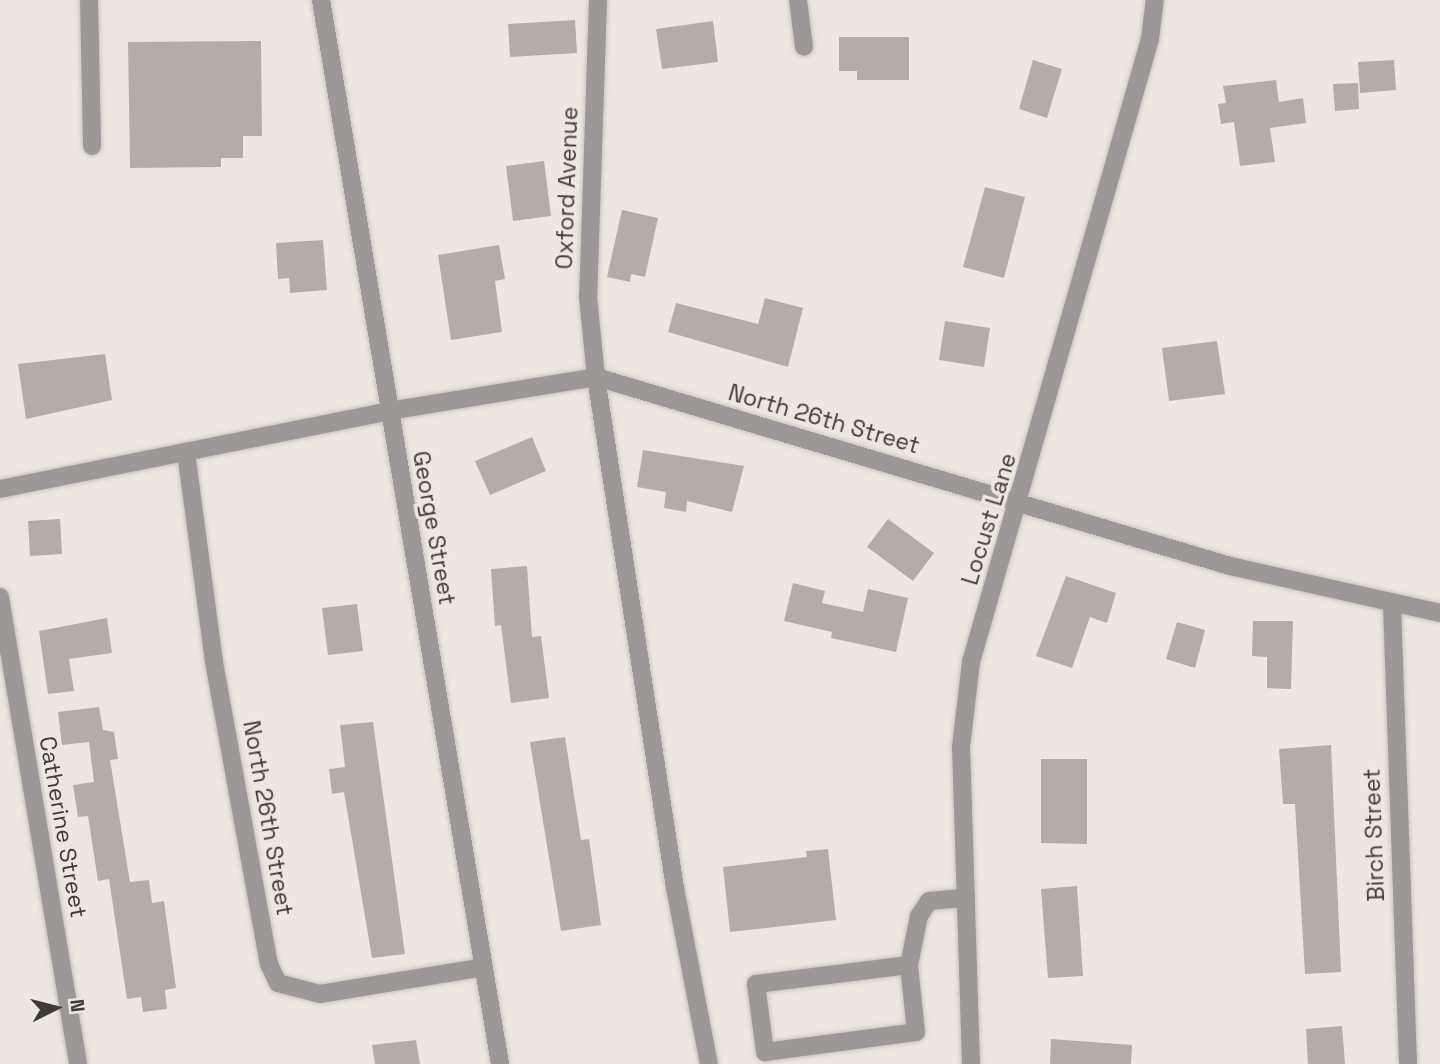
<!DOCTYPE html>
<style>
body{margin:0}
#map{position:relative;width:1440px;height:1064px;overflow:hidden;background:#eee7e1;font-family:"Space Grotesk",sans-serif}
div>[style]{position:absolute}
.building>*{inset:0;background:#b5aca9}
.roads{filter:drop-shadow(0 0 2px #cbc5bf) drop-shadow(0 0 2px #cbc5bf)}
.minor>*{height:18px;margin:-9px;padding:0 9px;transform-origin:9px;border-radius:9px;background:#9c9898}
span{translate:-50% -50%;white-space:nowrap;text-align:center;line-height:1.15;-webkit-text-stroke:7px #eee7e1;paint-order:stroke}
.street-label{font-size:23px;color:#3d3b38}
.north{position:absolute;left:21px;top:973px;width:70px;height:70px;-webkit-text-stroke:5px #eee7e1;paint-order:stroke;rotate:84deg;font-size:19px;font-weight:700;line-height:28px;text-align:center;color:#3d3b38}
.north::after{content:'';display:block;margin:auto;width:24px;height:32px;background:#3d3b38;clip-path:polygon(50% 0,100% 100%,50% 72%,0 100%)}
</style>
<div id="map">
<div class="building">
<i style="clip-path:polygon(575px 20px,577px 53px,510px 57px,508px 24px)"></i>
<i style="clip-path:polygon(713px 21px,718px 62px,662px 69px,656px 29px)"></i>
<i style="clip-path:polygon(839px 37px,909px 37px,909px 80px,857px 80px,857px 71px,839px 71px)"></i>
<i style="clip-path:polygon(261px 41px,262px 136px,243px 136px,243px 158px,221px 158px,221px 167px,130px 168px,128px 42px)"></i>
<i style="clip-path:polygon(1033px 60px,1062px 69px,1047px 118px,1019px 109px)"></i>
<i style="clip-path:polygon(1394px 60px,1396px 90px,1360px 93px,1358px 62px)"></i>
<i style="clip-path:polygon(1276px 80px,1279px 102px,1303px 98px,1306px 123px,1270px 128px,1275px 162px,1240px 166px,1234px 122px,1221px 124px,1218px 104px,1226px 103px,1223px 86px)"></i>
<i style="clip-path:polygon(1358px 83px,1359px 109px,1335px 111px,1333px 84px)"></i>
<i style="clip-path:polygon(544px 161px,551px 216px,513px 221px,506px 166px)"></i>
<i style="clip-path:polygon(985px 187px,1025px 197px,1004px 278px,963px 267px)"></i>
<i style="clip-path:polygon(622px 210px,658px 218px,645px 277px,631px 274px,630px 282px,607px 277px)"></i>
<i style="clip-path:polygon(323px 240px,327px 290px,290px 293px,289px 278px,278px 279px,276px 243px)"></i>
<i style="clip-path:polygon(499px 245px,505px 279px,495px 281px,502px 332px,451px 340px,438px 255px)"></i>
<i style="clip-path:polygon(765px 298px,803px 308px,788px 367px,668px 332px,676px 303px,758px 324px)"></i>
<i style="clip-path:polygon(945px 321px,990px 328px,984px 367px,939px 360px)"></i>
<i style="clip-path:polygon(1217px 341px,1225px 394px,1169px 401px,1162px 348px)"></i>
<i style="clip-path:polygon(105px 354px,112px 400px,26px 419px,18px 364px)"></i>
<i style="clip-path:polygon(532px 437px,546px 471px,490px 495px,475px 461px)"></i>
<i style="clip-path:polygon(643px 450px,744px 466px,732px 512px,687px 501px,686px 512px,664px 508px,666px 492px,637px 487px)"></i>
<i style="clip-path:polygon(60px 519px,62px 554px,30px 556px,28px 521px)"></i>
<i style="clip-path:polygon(888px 519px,934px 553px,913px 581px,867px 547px)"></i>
<i style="clip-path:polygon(527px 566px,532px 637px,541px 636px,549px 698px,511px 703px,501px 625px,495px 626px,491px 569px)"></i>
<i style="clip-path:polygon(1066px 576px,1116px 593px,1107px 623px,1090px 617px,1072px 668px,1036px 656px)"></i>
<i style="clip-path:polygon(793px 583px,825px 591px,822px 603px,863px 612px,868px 589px,908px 598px,896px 652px,831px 638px,832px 632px,784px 621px)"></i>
<i style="clip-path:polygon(357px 604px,363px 651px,328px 655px,322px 608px)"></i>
<i style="clip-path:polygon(107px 618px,112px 653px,69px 659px,74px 691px,48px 694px,39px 631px)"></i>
<i style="clip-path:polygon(1253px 621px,1293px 621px,1291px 689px,1267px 688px,1267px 657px,1252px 656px)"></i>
<i style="clip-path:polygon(1177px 622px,1205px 630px,1195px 668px,1166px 659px)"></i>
<i style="clip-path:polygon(99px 707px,103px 730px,114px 732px,118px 759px,110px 760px,130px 882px,149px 880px,152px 903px,164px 901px,176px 988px,165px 990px,167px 1009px,143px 1012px,141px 997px,127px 999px,109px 879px,98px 881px,88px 816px,78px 817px,73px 785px,94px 782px,89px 742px,62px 745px,58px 712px)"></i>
<i style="clip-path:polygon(373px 722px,405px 954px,372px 958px,344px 792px,332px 794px,329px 769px,345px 767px,340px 725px)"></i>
<i style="clip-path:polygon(565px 737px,581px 840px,589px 839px,601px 925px,561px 931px,530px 742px)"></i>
<i style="clip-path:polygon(1331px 745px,1341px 972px,1305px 974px,1295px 804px,1283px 804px,1279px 749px)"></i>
<i style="clip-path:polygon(1041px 759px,1087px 759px,1087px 844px,1041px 843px)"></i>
<i style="clip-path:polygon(828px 849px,836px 920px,730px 932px,723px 867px,807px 857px,806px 851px)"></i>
<i style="clip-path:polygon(1077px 886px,1083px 976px,1048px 978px,1041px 889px)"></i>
<i style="clip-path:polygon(1342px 1026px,1345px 1064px,1308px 1064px,1306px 1029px)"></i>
<i style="clip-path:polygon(1051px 1039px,1132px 1045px,1131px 1064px,1050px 1064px)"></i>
<i style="clip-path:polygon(416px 1040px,420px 1064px,375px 1064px,372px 1045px)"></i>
</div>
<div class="roads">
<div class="minor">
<i style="left:89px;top:0;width:146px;rotate:88.8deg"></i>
<i style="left:321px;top:0;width:1079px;rotate:80.45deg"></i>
<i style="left:598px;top:0;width:297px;rotate:91.9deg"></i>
<i style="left:588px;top:297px;width:80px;rotate:84.3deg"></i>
<i style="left:596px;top:377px;width:517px;rotate:81.21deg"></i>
<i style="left:675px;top:888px;width:179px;rotate:79.1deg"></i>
<i style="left:798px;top:0;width:47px;rotate:82.7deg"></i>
<i style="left:186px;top:452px;width:212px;rotate:82.4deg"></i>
<i style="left:214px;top:662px;width:307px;rotate:79.7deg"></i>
<i style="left:269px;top:964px;width:21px;rotate:65deg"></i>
<i style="left:278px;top:983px;width:43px;rotate:14.7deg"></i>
<i style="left:320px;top:994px;width:166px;rotate:-9.3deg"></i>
<i style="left:0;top:489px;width:397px;rotate:-11.3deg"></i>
<i style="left:389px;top:411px;width:210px;rotate:-9.3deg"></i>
<i style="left:596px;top:377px;width:662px;rotate:16.6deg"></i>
<i style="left:1230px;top:566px;width:215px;rotate:12.6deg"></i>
<i style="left:0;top:597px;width:473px;rotate:80.5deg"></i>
<i style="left:1392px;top:605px;width:459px;rotate:88deg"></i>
<i style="left:909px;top:965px;width:154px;rotate:172.9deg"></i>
<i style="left:756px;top:984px;width:69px;rotate:82.5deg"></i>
<i style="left:765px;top:1052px;width:152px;rotate:-7.5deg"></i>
<i style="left:916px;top:1032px;width:67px;rotate:-96deg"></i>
<i style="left:909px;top:965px;width:50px;rotate:-78.5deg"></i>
<i style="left:919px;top:916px;width:18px;rotate:-56deg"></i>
<i style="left:929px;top:901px;width:37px;rotate:-5deg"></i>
<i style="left:971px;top:1064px;width:317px;rotate:-91.8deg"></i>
<i style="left:961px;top:747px;width:86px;rotate:-83.3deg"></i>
<i style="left:971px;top:662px;width:648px;rotate:-73.97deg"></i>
<i style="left:1150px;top:39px;width:39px;rotate:-83deg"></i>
</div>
</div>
<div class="street-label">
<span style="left:567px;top:188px;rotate:-88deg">Oxford Avenue</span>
<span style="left:824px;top:419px;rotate:16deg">North 26th Street</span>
<span style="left:989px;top:519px;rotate:-73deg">Locust Lane</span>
<span style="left:434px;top:528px;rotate:80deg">George Street</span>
<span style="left:268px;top:818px;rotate:80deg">North 26th Street</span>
<span style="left:63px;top:827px;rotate:80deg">Catherine Street</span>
<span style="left:1374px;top:835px;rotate:-92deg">Birch Street</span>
</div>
<div class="north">N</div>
</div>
